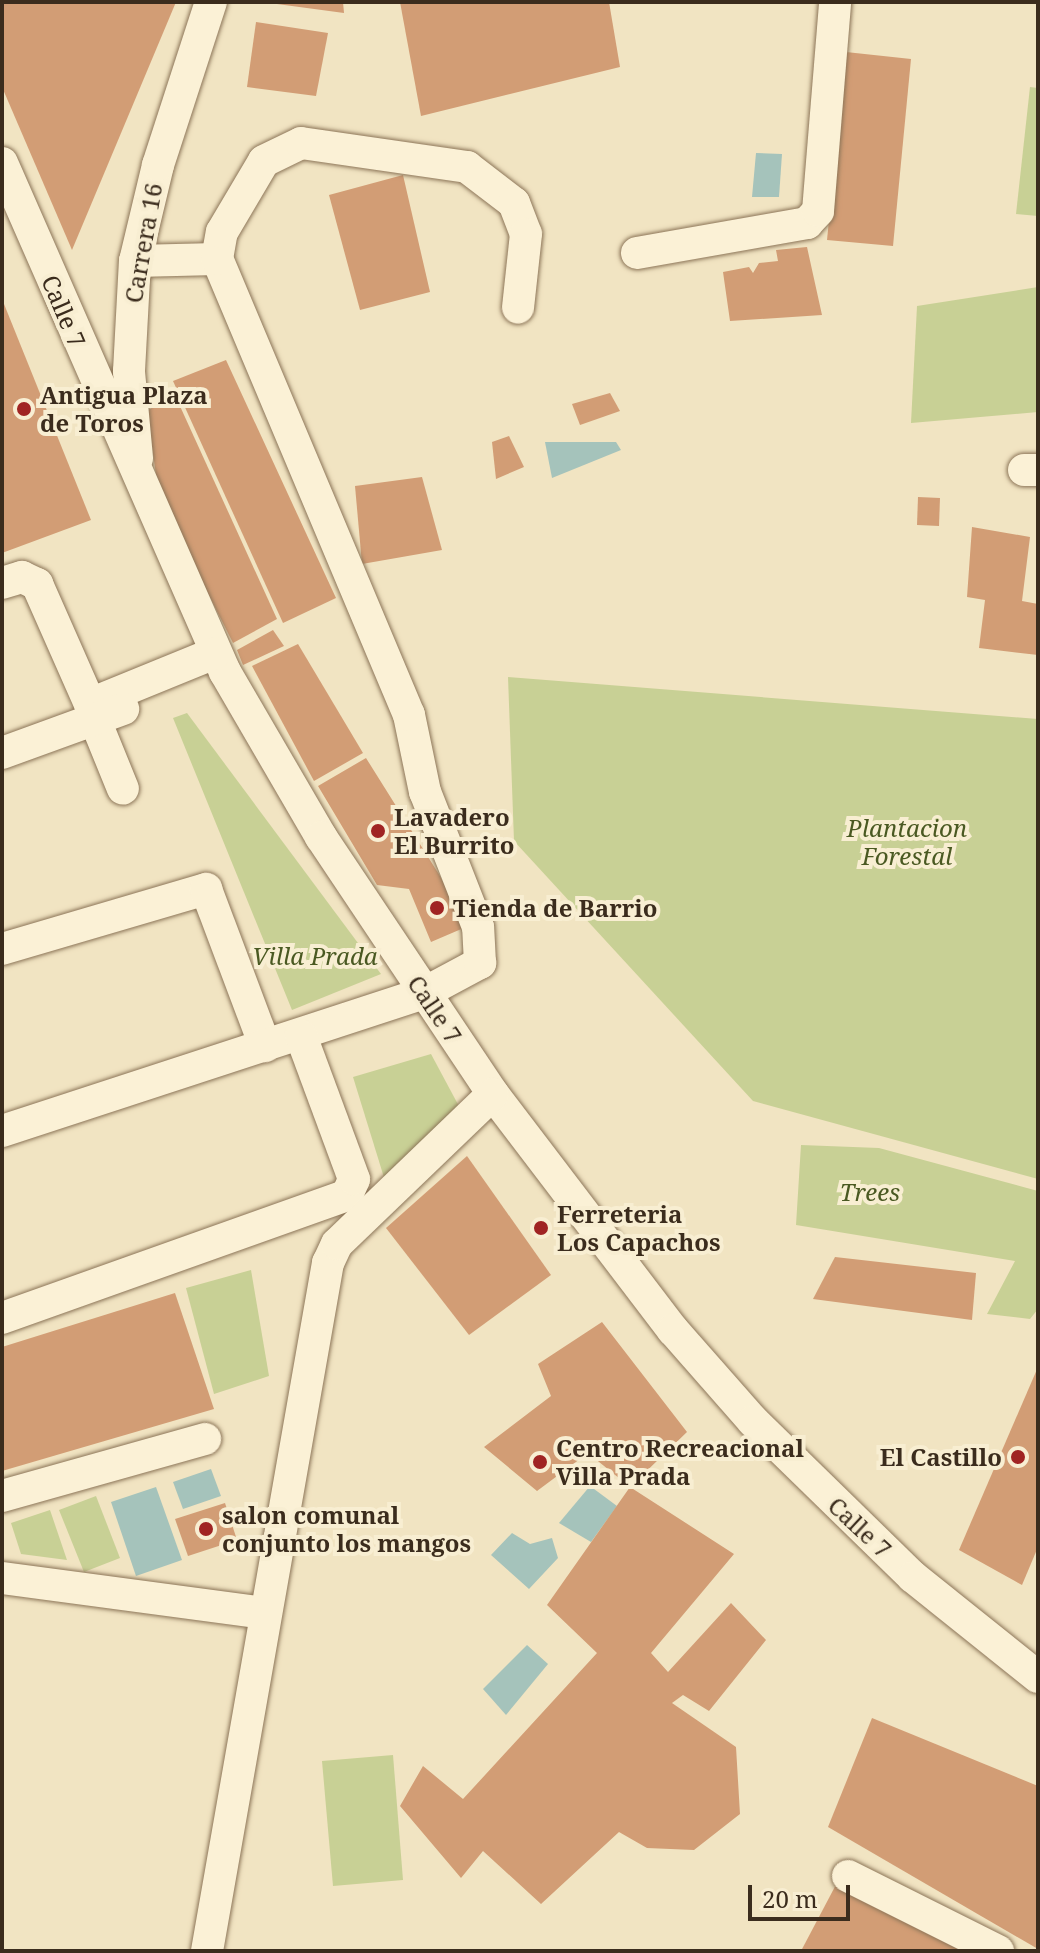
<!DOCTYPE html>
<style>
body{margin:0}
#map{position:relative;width:1040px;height:1953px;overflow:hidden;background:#f1e4c2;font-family:"Noto Serif",serif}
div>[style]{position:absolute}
.green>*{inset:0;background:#c8d095}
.water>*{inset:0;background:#a5c3bb}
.building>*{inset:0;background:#d29d75}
.roads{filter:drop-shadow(0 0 2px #8c7558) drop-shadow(0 0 2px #8c7558)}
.minor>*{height:32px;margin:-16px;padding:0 16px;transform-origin:16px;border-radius:16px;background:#fbf1d6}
.dots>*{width:22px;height:22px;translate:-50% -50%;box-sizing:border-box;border:4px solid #f8eed2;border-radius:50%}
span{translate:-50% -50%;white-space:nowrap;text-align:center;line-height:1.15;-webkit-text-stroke:8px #f8eed2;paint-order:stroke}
.street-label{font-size:24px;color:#3b2c1d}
.poi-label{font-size:24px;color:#3b2c1d;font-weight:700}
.left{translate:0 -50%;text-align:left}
.right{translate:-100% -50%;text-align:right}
.park-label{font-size:24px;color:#4a5922;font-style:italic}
.frame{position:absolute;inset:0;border:4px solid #3b2c1d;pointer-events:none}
.scale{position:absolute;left:748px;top:1885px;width:102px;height:36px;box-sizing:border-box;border:4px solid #3b2c1d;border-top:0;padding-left:10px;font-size:24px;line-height:28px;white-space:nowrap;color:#3b2c1d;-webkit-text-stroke:6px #f8eed2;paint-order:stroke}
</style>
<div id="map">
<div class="green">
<i style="clip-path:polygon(1030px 87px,1038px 88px,1038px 216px,1016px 214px)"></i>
<i style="clip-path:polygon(1038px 287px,1038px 412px,911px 423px,917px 306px)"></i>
<i style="clip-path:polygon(508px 677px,1038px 719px,1038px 1179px,753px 1101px,514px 841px)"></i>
<i style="clip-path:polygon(187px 713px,381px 974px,292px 1010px,173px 718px)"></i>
<i style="clip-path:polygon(431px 1054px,461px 1110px,386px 1184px,353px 1077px)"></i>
<i style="clip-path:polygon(801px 1145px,879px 1148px,1038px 1191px,1038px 1309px,1030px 1319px,987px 1314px,1015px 1261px,796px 1225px)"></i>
<i style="clip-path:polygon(251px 1270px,269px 1376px,214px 1394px,186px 1288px)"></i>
<i style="clip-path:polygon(96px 1496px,120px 1558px,84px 1572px,59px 1510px)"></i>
<i style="clip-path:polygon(50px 1510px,67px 1560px,21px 1554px,11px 1523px)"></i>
<i style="clip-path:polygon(393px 1755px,403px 1880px,333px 1886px,322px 1761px)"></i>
</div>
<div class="water">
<i style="clip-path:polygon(756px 153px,782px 154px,779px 197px,752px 197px)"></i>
<i style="clip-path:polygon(545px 442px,616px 442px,621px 450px,552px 478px)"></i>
<i style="clip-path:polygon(211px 1469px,221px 1496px,183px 1509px,173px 1482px)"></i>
<i style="clip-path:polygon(590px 1486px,617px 1506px,591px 1542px,559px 1523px)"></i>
<i style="clip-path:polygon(156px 1487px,182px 1560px,136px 1576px,111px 1502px)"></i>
<i style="clip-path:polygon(512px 1533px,530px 1544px,552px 1538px,558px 1558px,529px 1589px,491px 1555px)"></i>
<i style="clip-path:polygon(527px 1645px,548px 1664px,506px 1715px,483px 1689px)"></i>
</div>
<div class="building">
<i style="clip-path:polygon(2px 2px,176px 2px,72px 250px,2px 87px)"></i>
<i style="clip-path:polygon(343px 2px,344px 13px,277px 4px,277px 2px)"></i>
<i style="clip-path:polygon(400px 2px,609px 2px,620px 67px,421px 116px)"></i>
<i style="clip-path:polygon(256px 22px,328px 33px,316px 96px,247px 87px)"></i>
<i style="clip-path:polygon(846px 52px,911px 59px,893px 246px,827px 240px)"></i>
<i style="clip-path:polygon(403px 175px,430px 292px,360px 310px,329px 195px)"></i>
<i style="clip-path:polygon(807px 247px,822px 315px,730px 321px,723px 272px,749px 267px,753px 273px,759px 263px,778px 261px,776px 250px)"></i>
<i style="clip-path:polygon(2px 299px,91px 520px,2px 553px)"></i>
<i style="clip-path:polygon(226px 360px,336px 598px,283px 623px,173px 381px)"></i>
<i style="clip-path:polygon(174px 393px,277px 619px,233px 643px,159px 496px,147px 411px)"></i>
<i style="clip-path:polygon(610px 393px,620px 411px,580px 425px,572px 404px)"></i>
<i style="clip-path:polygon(509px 436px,524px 467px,496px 479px,492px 442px)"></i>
<i style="clip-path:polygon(422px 477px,442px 550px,362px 564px,355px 486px)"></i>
<i style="clip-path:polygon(918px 497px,940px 498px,939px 526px,917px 525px)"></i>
<i style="clip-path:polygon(972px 527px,1030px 537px,1022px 601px,1038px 604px,1038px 655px,979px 648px,985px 600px,967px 597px)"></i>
<i style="clip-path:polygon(273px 630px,284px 646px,243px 665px,237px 650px)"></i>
<i style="clip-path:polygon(298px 644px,363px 753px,314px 781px,252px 666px)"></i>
<i style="clip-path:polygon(366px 758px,440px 876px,466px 927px,431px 942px,409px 889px,377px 885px,318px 786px)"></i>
<i style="clip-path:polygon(467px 1156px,551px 1275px,469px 1335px,386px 1228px)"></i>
<i style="clip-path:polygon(835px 1257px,976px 1273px,972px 1320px,813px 1299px)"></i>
<i style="clip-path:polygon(175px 1293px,214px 1409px,2px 1471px,2px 1347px)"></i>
<i style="clip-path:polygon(602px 1322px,687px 1432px,630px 1487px,588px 1453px,537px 1491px,484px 1447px,551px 1396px,538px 1364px)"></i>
<i style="clip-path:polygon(1038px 1367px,1038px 1547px,1022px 1585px,959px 1550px)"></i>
<i style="clip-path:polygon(630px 1487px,734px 1554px,651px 1653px,668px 1672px,731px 1603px,766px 1640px,709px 1711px,683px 1695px,672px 1703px,736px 1747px,740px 1814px,694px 1850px,647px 1848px,619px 1832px,541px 1904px,483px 1851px,461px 1878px,400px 1806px,423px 1766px,463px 1799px,597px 1653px,547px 1605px)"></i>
<i style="clip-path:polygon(225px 1503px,237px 1540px,188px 1556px,175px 1519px)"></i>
<i style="clip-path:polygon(872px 1718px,1038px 1786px,1038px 1949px,828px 1827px)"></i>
<i style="clip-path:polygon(839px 1879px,978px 1951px,801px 1951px)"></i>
</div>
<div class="roads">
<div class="minor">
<i style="left:2px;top:163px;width:556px;rotate:66.34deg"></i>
<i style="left:225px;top:672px;width:191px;rotate:59.8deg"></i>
<i style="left:321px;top:837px;width:309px;rotate:56.2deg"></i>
<i style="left:493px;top:1094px;width:297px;rotate:52.7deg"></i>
<i style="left:673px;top:1330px;width:121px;rotate:48.7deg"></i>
<i style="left:753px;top:1421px;width:223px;rotate:44.3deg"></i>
<i style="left:913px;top:1577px;width:160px;rotate:38.7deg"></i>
<i style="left:637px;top:253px;width:173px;rotate:-10deg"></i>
<i style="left:807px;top:223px;width:16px;rotate:-47deg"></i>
<i style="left:818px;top:211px;width:210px;rotate:-85.3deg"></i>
<i style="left:135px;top:261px;width:82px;rotate:-1.4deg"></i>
<i style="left:137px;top:458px;width:87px;rotate:-95.3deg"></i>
<i style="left:129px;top:371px;width:110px;rotate:-86.9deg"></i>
<i style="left:135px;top:261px;width:99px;rotate:-76.5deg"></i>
<i style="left:158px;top:165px;width:171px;rotate:-72deg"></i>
<i style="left:1024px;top:470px;width:14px"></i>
<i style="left:2px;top:583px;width:21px;rotate:-17deg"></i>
<i style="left:22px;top:577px;width:17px;rotate:25deg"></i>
<i style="left:37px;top:584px;width:131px;rotate:66.2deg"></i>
<i style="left:90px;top:704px;width:135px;rotate:-22.2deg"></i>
<i style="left:95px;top:720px;width:74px;rotate:67.9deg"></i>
<i style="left:2px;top:753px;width:129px;rotate:-20deg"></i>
<i style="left:2px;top:949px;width:213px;rotate:-16.4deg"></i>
<i style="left:206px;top:889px;width:168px;rotate:69.4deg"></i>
<i style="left:2px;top:1131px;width:444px;rotate:-18.1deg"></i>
<i style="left:424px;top:993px;width:64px;rotate:-28.2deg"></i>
<i style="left:480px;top:963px;width:36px;rotate:-93deg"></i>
<i style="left:478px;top:927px;width:145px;rotate:-111.4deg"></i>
<i style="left:425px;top:792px;width:79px;rotate:-101.7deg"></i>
<i style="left:409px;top:715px;width:495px;rotate:-112.8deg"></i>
<i style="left:217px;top:259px;width:27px;rotate:-80deg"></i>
<i style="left:222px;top:232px;width:82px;rotate:-59.4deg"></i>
<i style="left:264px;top:161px;width:41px;rotate:-25.9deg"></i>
<i style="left:301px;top:143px;width:168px;rotate:8.2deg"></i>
<i style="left:467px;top:167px;width:59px;rotate:37.5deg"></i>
<i style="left:514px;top:203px;width:33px;rotate:69deg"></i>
<i style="left:526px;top:234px;width:74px;rotate:96.2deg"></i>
<i style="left:2px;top:1318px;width:366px;rotate:-19.6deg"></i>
<i style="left:347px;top:1195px;width:17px;rotate:-66deg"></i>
<i style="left:354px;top:1179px;width:153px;rotate:-110.3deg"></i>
<i style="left:2px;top:1496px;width:211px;rotate:-15.7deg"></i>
<i style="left:2px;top:1578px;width:265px;rotate:7.6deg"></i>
<i style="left:848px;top:1876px;width:168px;rotate:26.6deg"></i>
<i style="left:207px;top:1951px;width:699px;rotate:-80.03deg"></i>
<i style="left:328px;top:1263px;width:21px;rotate:-65deg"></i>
<i style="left:337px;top:1244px;width:216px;rotate:-43.9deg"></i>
</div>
</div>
<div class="dots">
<i style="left:24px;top:409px;background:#a02423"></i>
<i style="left:378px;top:831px;background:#a02423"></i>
<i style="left:437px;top:908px;background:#a02423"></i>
<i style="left:541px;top:1228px;background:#a02423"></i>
<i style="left:1018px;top:1457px;background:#a02423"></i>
<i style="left:540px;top:1462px;background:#a02423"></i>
<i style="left:206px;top:1529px;background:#a02423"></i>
</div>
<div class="street-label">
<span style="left:143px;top:243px;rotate:-80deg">Carrera 16</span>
<span style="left:64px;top:311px;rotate:67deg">Calle 7</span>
<span style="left:435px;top:1009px;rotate:56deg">Calle 7</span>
<span style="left:860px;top:1527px;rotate:43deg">Calle 7</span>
</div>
<div class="poi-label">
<span class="left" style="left:40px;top:409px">Antigua Plaza<br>de Toros</span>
<span class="left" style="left:394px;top:831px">Lavadero<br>El Burrito</span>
<span class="left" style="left:453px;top:908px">Tienda de Barrio</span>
<span class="left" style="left:557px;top:1228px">Ferreteria<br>Los Capachos</span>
<span class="left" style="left:556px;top:1462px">Centro Recreacional<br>Villa Prada</span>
<span class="right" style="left:1002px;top:1457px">El Castillo</span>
<span class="left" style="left:222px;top:1529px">salon comunal<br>conjunto los mangos</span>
</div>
<div class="park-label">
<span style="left:907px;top:842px">Plantacion<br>Forestal</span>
<span style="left:315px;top:956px">Villa Prada</span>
<span style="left:870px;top:1192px">Trees</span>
</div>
<div class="frame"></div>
<div class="scale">20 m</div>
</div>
